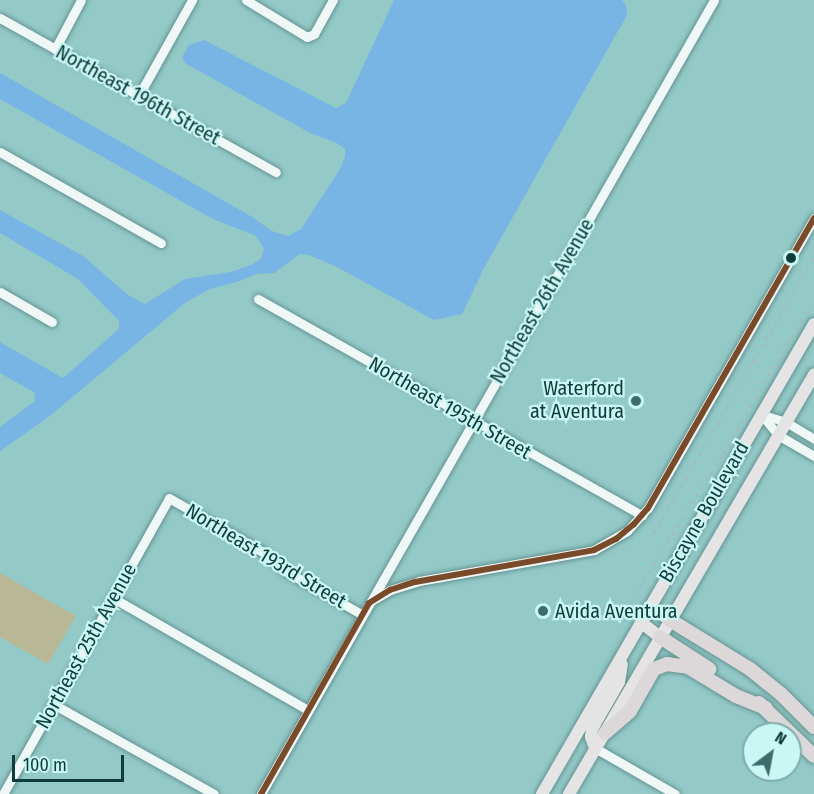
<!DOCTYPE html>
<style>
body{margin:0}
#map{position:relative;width:814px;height:794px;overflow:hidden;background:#93c9c7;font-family:"Fira Sans Condensed",sans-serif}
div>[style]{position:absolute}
.green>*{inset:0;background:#b8b897}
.water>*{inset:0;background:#78b4e4}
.roads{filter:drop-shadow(0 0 2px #659492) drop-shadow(0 0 2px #659492)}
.minor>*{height:9px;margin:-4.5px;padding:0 4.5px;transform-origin:4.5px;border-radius:4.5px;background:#eff7f7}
.major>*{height:12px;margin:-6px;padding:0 6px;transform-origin:6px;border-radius:6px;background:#e4e4e5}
.highway>*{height:14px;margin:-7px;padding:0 7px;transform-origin:7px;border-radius:7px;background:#dcd7d9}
.rail>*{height:2px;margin-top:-1px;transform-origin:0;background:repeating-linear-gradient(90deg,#a9b7b7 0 3px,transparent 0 9px)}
.bus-1>*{height:6px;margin:-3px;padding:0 3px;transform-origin:3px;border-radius:3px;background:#7a4b2a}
.dots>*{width:16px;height:16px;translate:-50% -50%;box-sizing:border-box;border:3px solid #c9f7f4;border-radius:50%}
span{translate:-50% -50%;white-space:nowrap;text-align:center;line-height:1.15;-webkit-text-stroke:4.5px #c9f7f4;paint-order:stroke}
.street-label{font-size:20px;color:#0f3b3a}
.poi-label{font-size:20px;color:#0f3b3a}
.right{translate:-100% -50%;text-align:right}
.left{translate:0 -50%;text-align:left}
.north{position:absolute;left:742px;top:722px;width:60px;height:60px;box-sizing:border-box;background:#c9f7f4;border:2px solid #7facaa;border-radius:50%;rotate:32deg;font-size:16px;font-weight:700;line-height:24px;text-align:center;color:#0f3b3a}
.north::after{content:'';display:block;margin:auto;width:21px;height:27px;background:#3d6d6b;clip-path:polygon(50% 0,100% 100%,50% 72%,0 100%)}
.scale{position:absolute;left:12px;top:755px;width:112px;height:27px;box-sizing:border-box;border:3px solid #0f3b3a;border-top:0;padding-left:8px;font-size:18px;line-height:21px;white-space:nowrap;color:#0f3b3a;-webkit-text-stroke:4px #c9f7f4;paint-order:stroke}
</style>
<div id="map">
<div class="green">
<i style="clip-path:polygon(0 573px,76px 616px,48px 664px,0 637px)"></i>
</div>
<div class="water">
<i style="clip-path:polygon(394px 0,622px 0,626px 6px,627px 15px,484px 268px,462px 314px,434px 320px,335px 266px,309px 255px,300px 254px,274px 273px,256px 274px,240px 281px,210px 289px,186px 302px,51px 415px,0 451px,0 427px,35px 401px,34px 392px,0 373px,0 342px,63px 378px,119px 329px,119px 321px,78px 279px,0 233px,0 210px,83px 256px,128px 295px,145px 304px,185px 279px,231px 272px,251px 265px,261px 259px,264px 249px,256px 236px,213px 219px,0 99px,0 73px,252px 217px,272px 231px,288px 236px,301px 229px,340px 169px,345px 157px,345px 149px,337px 143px,310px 133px,185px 63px,182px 57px,189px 45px,204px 40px,336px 108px,346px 103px)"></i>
</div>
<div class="roads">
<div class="minor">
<i style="left:246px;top:0;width:71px;rotate:31.2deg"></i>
<i style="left:307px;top:37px;width:8px;rotate:-23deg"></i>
<i style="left:314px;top:34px;width:39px;rotate:-61deg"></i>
<i style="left:0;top:18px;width:316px;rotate:29.2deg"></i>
<i style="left:55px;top:49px;width:55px;rotate:-62deg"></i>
<i style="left:139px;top:95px;width:109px;rotate:-60.8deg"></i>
<i style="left:0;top:152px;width:185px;rotate:29.5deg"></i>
<i style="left:0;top:292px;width:60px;rotate:30deg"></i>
<i style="left:258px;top:299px;width:441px;rotate:29.4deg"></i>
<i style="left:761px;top:414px;width:27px;rotate:51deg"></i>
<i style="left:778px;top:435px;width:42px;rotate:30.3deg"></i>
<i style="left:763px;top:415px;width:24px;rotate:17deg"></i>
<i style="left:786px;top:422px;width:33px;rotate:31deg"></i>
<i style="left:113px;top:598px;width:225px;rotate:29.9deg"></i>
<i style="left:371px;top:601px;width:22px;rotate:-30deg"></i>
<i style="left:390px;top:590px;width:30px;rotate:-17deg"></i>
<i style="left:419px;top:581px;width:178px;rotate:-10deg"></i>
<i style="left:594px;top:550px;width:38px;rotate:-30deg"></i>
<i style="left:627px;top:531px;width:31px;rotate:-48deg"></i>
<i style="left:648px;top:508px;width:334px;rotate:-60.2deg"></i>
<i style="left:53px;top:704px;width:184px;rotate:29.2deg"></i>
<i style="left:595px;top:748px;width:92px;rotate:29.9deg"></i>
<i style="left:3px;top:794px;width:339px;rotate:-60.7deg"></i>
<i style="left:169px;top:498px;width:108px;rotate:29.9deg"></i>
<i style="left:263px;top:552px;width:31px;rotate:40deg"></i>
<i style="left:287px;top:572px;width:87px;rotate:29.5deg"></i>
<i style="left:261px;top:794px;width:914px;rotate:-60.29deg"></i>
</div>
<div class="major">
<i style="left:650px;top:606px;width:24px;rotate:35deg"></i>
<i style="left:642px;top:623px;width:23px;rotate:38deg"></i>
<i style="left:595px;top:748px;width:12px;rotate:-110deg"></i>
<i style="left:591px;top:737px;width:8px;rotate:-83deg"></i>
<i style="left:592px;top:729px;width:54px;rotate:-60.1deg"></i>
<i style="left:619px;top:682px;width:18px;rotate:-81deg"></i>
<i style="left:542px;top:794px;width:543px;rotate:-59.94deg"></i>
<i style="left:569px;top:794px;width:486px;rotate:-59.7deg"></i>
</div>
<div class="highway">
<i style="left:670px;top:620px;width:94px;rotate:31.5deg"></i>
<i style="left:750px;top:669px;width:40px;rotate:39deg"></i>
<i style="left:781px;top:694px;width:47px;rotate:45deg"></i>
<i style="left:660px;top:637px;width:59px;rotate:33.1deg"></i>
<i style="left:759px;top:703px;width:76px;rotate:43.9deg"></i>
<i style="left:605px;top:733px;width:33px;rotate:-41deg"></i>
<i style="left:630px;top:711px;width:48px;rotate:-60.3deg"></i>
<i style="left:654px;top:669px;width:14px;rotate:-21deg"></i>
<i style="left:667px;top:664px;width:21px;rotate:8deg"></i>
<i style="left:688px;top:667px;width:56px;rotate:31.1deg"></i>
<i style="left:736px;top:696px;width:32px;rotate:22deg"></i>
</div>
</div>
<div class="rail">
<i style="left:654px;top:534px;width:321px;rotate:-60.1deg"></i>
<i style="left:620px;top:619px;width:195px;rotate:-58deg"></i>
<i style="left:723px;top:454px;width:180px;rotate:-59.6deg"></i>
</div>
<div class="bus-1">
<i style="left:261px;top:794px;width:219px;rotate:-60.5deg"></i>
<i style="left:369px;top:603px;width:25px;rotate:-32deg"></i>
<i style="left:390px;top:590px;width:26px;rotate:-18deg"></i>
<i style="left:415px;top:582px;width:182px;rotate:-10.1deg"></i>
<i style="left:594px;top:550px;width:25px;rotate:-27deg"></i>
<i style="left:616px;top:539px;width:23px;rotate:-40deg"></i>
<i style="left:634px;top:524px;width:21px;rotate:-49deg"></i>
<i style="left:648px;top:508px;width:334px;rotate:-60.2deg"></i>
</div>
<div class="dots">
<i style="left:791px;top:258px;background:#0f3b3a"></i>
<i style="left:636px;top:401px;background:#3d6d6b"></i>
<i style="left:543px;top:611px;background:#3d6d6b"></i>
</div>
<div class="street-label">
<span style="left:138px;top:95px;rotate:29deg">Northeast 196th Street</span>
<span style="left:542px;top:301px;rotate:-60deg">Northeast 26th Avenue</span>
<span style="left:450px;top:408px;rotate:30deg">Northeast 195th Street</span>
<span style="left:704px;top:512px;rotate:-60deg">Biscayne Boulevard</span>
<span style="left:266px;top:556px;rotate:31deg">Northeast 193rd Street</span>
<span style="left:86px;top:646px;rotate:-61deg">Northeast 25th Avenue</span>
</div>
<div class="poi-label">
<span class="right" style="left:624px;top:400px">Waterford<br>at Aventura</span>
<span class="left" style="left:555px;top:611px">Avida Aventura</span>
</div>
<div class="north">N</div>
<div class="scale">100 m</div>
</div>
